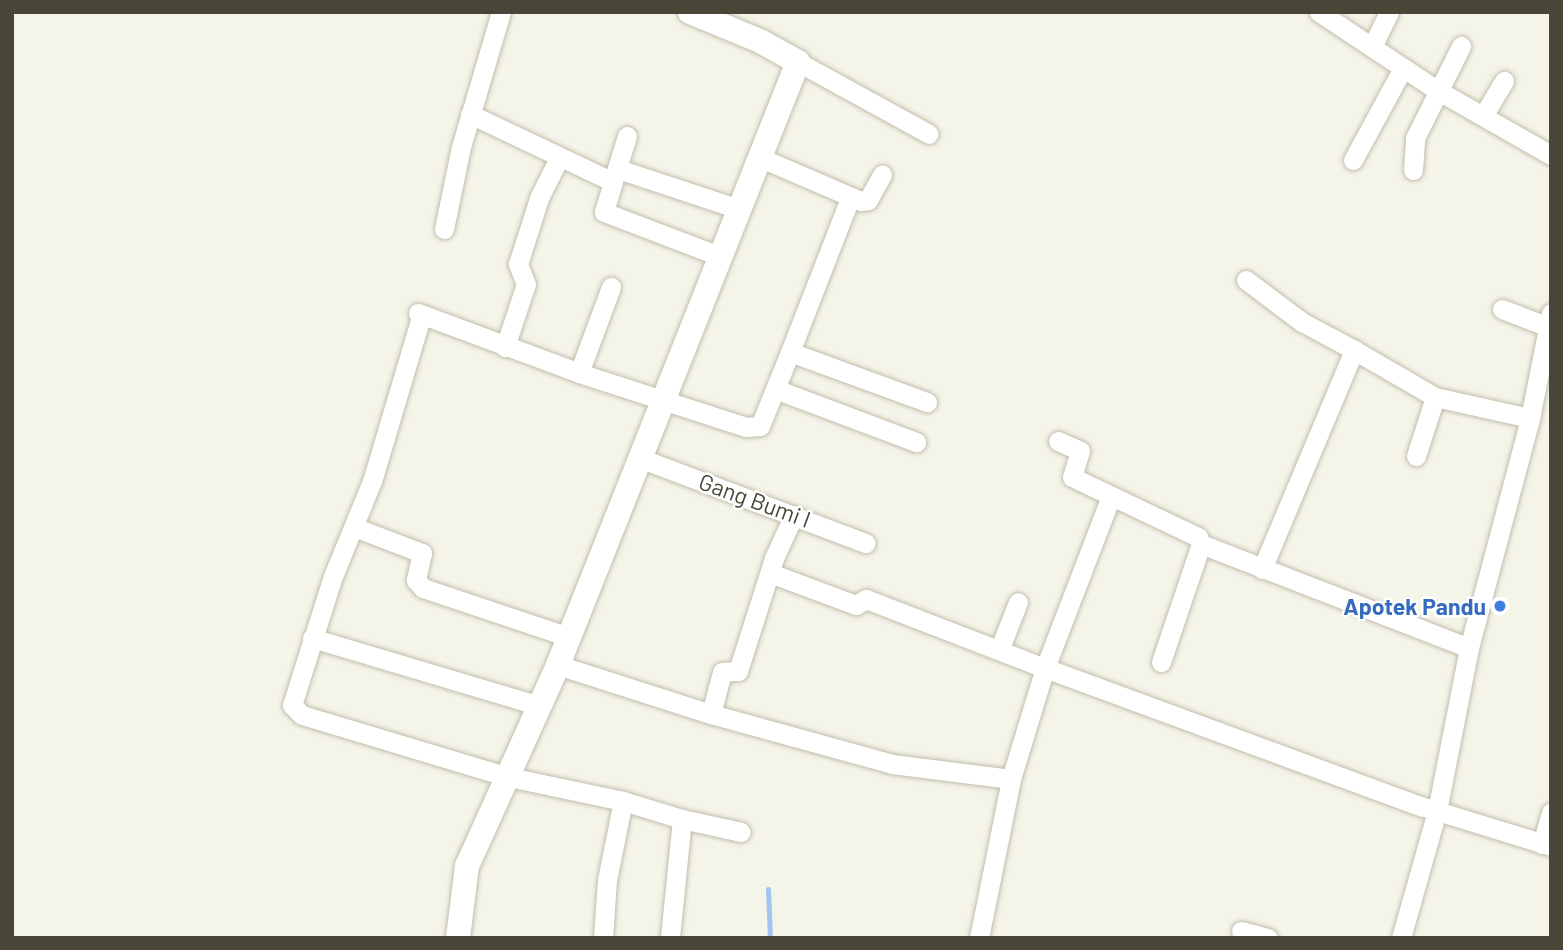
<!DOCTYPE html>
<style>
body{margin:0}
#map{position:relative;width:1563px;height:950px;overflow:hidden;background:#f5f4e9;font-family:Barlow,sans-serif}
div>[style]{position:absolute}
.stream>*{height:5px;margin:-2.5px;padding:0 2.5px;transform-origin:2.5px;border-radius:2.5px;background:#a3c3f3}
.roads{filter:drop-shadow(0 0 2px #c1beab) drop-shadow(0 0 2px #c1beab)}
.minor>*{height:19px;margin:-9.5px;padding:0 9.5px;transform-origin:9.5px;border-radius:9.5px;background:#fff}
.tertiary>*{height:24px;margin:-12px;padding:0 12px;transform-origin:12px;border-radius:12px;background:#fff}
.dots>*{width:19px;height:19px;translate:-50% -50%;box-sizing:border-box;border:4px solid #fff;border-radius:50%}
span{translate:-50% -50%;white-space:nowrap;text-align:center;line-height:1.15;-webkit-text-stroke:5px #fff;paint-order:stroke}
.street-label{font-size:23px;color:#494537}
.shop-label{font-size:23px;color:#366cbe;font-weight:700}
.right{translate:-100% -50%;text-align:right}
.frame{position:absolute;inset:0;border:14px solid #494537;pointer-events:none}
</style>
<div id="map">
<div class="stream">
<i style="left:768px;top:889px;width:49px;rotate:87.7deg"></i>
</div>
<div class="roads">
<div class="minor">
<i style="left:1319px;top:12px;width:141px;rotate:33.5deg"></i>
<i style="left:1437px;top:90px;width:131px;rotate:29.7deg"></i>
<i style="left:1372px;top:47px;width:39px;rotate:-64deg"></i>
<i style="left:798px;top:62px;width:149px;rotate:28.8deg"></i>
<i style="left:470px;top:114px;width:158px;rotate:25.4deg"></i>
<i style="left:613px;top:182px;width:31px;rotate:107deg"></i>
<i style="left:604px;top:212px;width:123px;rotate:20.9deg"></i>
<i style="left:1483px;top:116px;width:41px;rotate:-59deg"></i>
<i style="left:761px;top:158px;width:109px;rotate:23.3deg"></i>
<i style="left:861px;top:201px;width:7px;rotate:-8deg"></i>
<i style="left:868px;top:200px;width:29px;rotate:-61deg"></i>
<i style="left:1353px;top:160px;width:105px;rotate:-61.5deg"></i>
<i style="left:618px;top:169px;width:127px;rotate:18.3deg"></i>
<i style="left:1413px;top:170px;width:32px;rotate:-86deg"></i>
<i style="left:1415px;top:138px;width:103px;rotate:-63.4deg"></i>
<i style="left:613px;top:181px;width:47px;rotate:-72.7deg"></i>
<i style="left:444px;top:229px;width:84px;rotate:-78.3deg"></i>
<i style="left:461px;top:147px;width:141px;rotate:-73.5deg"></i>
<i style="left:1246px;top:280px;width:70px;rotate:36.9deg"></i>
<i style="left:1302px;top:322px;width:59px;rotate:28.3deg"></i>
<i style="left:1502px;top:309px;width:47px;rotate:21.1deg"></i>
<i style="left:418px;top:313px;width:172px;rotate:20.4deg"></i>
<i style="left:579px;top:373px;width:176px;rotate:17.9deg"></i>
<i style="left:746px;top:427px;width:14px;rotate:-4deg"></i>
<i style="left:760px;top:426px;width:80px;rotate:-67.9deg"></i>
<i style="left:790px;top:352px;width:146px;rotate:20.1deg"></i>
<i style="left:421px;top:317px;width:171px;rotate:106.6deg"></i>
<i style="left:372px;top:481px;width:103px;rotate:112.3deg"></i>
<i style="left:333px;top:576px;width:135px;rotate:107.6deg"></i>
<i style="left:292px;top:705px;width:14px;rotate:45deg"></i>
<i style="left:302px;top:715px;width:216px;rotate:16.7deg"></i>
<i style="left:509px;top:777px;width:116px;rotate:11.9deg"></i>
<i style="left:623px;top:801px;width:62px;rotate:17deg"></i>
<i style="left:682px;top:819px;width:120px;rotate:95.8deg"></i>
<i style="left:505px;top:347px;width:66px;rotate:-71.6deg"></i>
<i style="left:526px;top:284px;width:22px;rotate:-112deg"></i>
<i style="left:518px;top:264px;width:69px;rotate:-72.3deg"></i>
<i style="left:539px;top:198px;width:45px;rotate:-63.4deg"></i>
<i style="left:790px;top:352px;width:165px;rotate:-68.7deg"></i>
<i style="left:579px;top:373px;width:92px;rotate:-69.6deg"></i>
<i style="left:775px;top:389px;width:151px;rotate:20.6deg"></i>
<i style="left:1058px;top:441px;width:24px;rotate:24deg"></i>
<i style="left:1080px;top:451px;width:27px;rotate:107deg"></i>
<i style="left:1072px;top:477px;width:140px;rotate:25.5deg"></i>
<i style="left:1198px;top:537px;width:8px;rotate:67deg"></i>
<i style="left:1416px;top:456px;width:62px;rotate:-72.1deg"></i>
<i style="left:642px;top:459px;width:239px;rotate:20.6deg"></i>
<i style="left:354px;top:527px;width:73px;rotate:20.9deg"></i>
<i style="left:422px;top:553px;width:28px;rotate:103deg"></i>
<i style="left:416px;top:580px;width:11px;rotate:49deg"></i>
<i style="left:423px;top:588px;width:154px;rotate:18.6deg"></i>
<i style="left:1262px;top:569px;width:238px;rotate:-67.2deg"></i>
<i style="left:1354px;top:350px;width:94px;rotate:30.1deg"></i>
<i style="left:1435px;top:397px;width:97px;rotate:12.5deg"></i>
<i style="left:770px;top:573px;width:92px;rotate:20.4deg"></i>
<i style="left:856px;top:605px;width:12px;rotate:-31deg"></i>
<i style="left:866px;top:599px;width:192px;rotate:21.1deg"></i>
<i style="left:1045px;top:668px;width:184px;rotate:-69deg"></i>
<i style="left:312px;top:638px;width:238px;rotate:16.6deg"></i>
<i style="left:1000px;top:648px;width:49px;rotate:-68.6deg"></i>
<i style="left:1161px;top:662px;width:125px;rotate:-71.3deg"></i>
<i style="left:1201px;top:544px;width:287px;rotate:21.2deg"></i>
<i style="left:558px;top:665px;width:161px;rotate:17.8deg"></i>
<i style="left:711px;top:714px;width:188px;rotate:15.4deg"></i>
<i style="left:892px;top:764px;width:120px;rotate:7.2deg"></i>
<i style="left:1011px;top:779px;width:116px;rotate:-73deg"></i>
<i style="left:1045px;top:668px;width:401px;rotate:20.2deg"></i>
<i style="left:1421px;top:806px;width:136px;rotate:17.1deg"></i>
<i style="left:711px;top:714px;width:43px;rotate:-75.3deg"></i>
<i style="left:722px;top:672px;width:16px;rotate:-4deg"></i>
<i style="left:738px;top:671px;width:119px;rotate:-72.3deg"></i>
<i style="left:774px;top:558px;width:47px;rotate:-65.1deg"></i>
<i style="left:682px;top:819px;width:60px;rotate:12.4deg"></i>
<i style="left:1542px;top:844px;width:33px;rotate:-74deg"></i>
<i style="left:1241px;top:931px;width:28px;rotate:15deg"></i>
<i style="left:603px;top:938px;width:58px;rotate:-86.1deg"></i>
<i style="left:607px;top:880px;width:81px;rotate:-78.6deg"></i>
<i style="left:979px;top:938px;width:162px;rotate:-78.6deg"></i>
<i style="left:1401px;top:938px;width:132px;rotate:-74.2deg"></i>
<i style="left:1437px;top:811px;width:166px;rotate:-78.9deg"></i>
<i style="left:1469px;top:648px;width:238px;rotate:-75.1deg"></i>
<i style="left:1530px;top:418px;width:107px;rotate:-78.7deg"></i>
</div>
<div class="tertiary">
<i style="left:458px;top:938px;width:73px;rotate:-82.9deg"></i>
<i style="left:467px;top:866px;width:221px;rotate:-65.6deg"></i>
<i style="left:558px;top:665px;width:649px;rotate:-68.3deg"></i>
<i style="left:798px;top:62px;width:43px;rotate:-151.1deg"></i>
<i style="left:760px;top:41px;width:76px;rotate:-157.5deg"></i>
</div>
</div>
<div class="dots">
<i style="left:1500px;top:606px;background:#3f7fe0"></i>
</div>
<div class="street-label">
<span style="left:755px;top:500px;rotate:20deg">Gang Bumi I</span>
</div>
<div class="shop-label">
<span class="right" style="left:1486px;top:606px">Apotek Pandu</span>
</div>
<div class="frame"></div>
</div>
